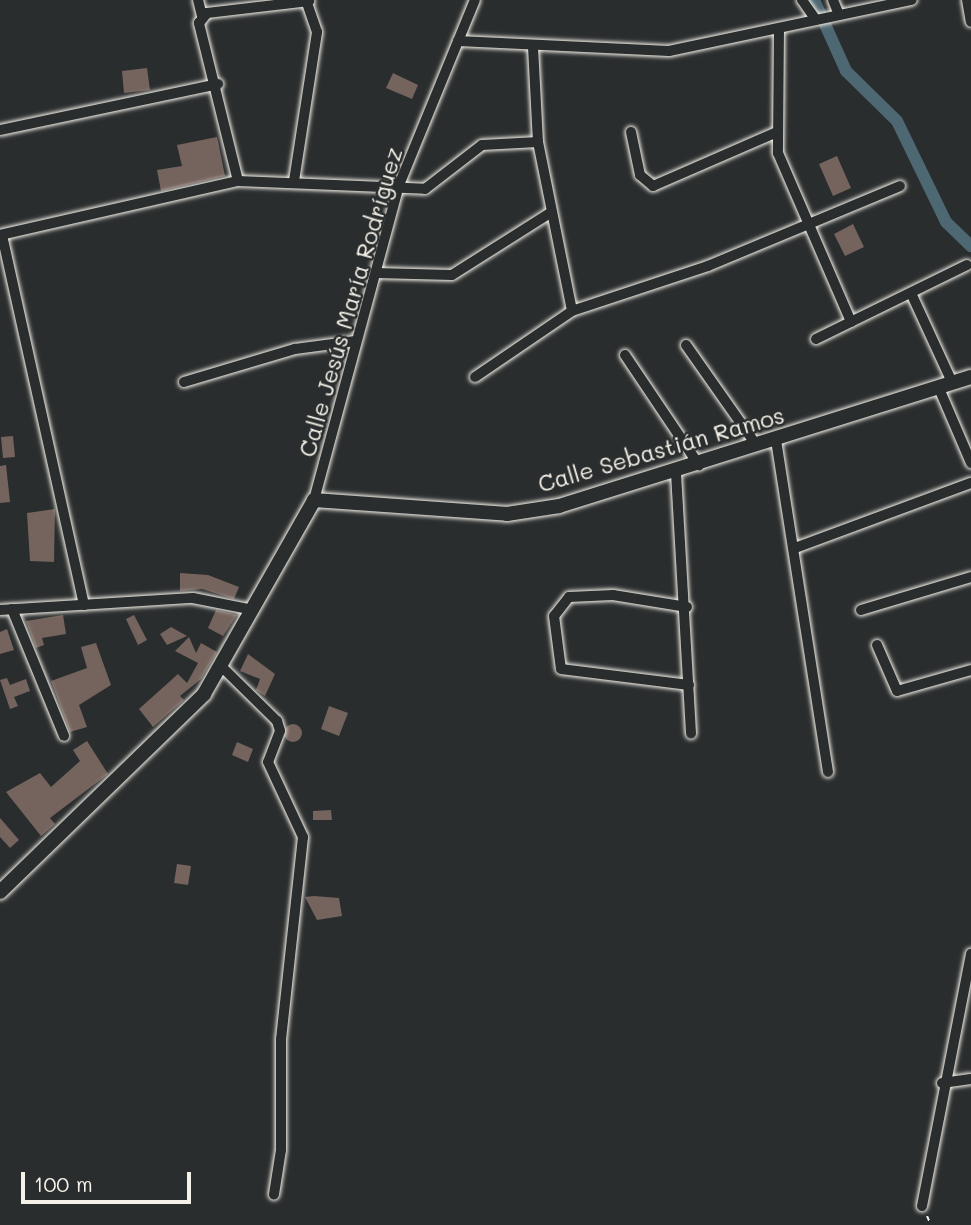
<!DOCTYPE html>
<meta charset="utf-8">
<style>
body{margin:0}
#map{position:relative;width:971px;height:1225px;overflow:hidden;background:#2a2d2e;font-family:Mali,sans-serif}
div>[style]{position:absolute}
.canal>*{height:12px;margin:-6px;padding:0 6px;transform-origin:6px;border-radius:6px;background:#4e6873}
.building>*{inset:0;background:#75635d}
.round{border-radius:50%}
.path>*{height:2px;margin-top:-1px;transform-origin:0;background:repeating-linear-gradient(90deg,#f4f1e8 0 5px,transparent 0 10px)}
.roads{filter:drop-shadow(0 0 2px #f4f1e8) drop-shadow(0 0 2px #f4f1e8)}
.minor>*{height:10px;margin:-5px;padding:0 5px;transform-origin:5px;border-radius:5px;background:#2a2d2e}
.secondary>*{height:14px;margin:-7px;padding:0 7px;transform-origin:7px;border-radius:7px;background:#2a2d2e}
span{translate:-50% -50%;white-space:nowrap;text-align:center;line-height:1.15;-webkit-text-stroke:5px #2a2d2e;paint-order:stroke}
.street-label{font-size:23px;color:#f4f1e8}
.scale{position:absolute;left:21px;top:1172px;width:170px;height:32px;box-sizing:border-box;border:4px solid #f4f1e8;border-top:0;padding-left:9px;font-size:21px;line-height:24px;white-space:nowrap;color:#f4f1e8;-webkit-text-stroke:5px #2a2d2e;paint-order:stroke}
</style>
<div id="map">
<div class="canal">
<i style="left:814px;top:0;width:78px;rotate:65.7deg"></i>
<i style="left:846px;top:71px;width:71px;rotate:44.4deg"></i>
<i style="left:897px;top:121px;width:112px;rotate:64.1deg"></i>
<i style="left:946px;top:222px;width:35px;rotate:44deg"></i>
</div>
<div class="building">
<i style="clip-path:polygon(147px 68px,150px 90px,124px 93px,122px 71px)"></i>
<i style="clip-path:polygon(393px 73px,418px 85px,412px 99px,386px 88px)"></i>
<i style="clip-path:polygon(217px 137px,225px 176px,161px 191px,157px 170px,182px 166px,177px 145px)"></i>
<i style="clip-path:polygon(837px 156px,851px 188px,833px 196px,819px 164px)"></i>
<i style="clip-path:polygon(853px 224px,864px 247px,845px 256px,834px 234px)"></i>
<i style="clip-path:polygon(13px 436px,15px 457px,3px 458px,1px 437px)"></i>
<i style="clip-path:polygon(6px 465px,10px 502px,0 503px,0 466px)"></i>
<i style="clip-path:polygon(55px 509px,54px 562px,30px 561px,27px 513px)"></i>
<i style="clip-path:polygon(180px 573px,208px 575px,239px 587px,234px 599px,202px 589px,180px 591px)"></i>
<i style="clip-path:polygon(216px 610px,237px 615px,223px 636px,208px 628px)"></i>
<i style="clip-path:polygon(63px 615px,66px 634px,42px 638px,44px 645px,36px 648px,26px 621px)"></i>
<i style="clip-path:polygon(134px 615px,147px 640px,138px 645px,126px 619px)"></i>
<i style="clip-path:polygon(171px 627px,187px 636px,167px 645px,160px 634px)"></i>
<i style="clip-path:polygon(7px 629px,14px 650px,0 654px,0 632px)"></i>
<i style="clip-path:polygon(189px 637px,196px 653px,201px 643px,217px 652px,201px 679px,180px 696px,184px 700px,153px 727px,139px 709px,178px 674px,187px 683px,198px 663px,175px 651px)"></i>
<i style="clip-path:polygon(96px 643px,111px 685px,79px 705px,87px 727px,70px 732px,51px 681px,87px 668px,81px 647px)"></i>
<i style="clip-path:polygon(248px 654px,275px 674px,265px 696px,256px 690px,260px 679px,240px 671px)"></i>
<i style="clip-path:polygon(7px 678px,10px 685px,26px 679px,30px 691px,14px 697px,18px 706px,10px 709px,0 680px)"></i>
<i style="clip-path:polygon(329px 706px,348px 713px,339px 736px,321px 729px)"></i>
<i class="round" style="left:284px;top:724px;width:18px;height:18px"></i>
<i style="clip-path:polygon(87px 741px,108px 774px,50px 818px,55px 824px,41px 836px,6px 792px,40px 773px,51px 787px,80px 761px,73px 750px)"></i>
<i style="clip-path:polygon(237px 742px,253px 749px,248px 762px,232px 755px)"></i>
<i style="clip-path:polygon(331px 810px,332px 820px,313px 820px,313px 811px)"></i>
<i style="clip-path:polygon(0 818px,19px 840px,10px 848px,0 837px)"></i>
<i style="clip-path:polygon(177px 864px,191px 866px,188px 885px,174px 883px)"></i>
<i style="clip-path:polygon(314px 896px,339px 898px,342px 916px,317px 920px,305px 897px)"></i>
</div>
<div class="path">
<i style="left:927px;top:1216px;width:10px;rotate:66deg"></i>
</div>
<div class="roads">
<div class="minor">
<i style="left:198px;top:0;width:16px;rotate:76deg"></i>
<i style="left:802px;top:0;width:24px;rotate:55deg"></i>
<i style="left:833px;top:0;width:16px;rotate:68deg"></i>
<i style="left:967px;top:0;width:22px;rotate:80deg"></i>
<i style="left:779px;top:29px;width:124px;rotate:90.5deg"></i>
<i style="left:778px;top:153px;width:184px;rotate:66.6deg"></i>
<i style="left:458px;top:41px;width:211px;rotate:2.7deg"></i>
<i style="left:669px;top:51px;width:248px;rotate:-11.9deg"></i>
<i style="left:533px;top:47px;width:95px;rotate:87deg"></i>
<i style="left:538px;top:142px;width:172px;rotate:78.6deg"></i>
<i style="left:0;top:130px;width:223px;rotate:-11.9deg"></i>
<i style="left:631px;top:132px;width:44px;rotate:78.2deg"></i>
<i style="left:640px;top:175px;width:17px;rotate:40deg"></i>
<i style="left:653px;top:186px;width:135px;rotate:-23.5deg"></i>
<i style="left:238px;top:181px;width:163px;rotate:-103.9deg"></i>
<i style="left:199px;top:23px;width:13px;rotate:-51deg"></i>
<i style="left:207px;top:13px;width:103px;rotate:-6.7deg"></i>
<i style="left:294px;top:181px;width:151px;rotate:-81.2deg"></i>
<i style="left:317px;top:32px;width:34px;rotate:-109deg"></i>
<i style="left:0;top:235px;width:244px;rotate:-12.8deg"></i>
<i style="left:238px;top:181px;width:187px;rotate:2.4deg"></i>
<i style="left:425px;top:189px;width:72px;rotate:-37.7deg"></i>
<i style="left:482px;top:145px;width:56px;rotate:-3.1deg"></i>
<i style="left:2px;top:235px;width:379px;rotate:77.5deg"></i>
<i style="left:376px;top:273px;width:76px;rotate:1.5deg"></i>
<i style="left:452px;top:275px;width:116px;rotate:-32.3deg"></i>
<i style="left:911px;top:293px;width:98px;rotate:65.3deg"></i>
<i style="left:816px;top:339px;width:168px;rotate:-26.1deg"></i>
<i style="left:686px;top:345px;width:123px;rotate:54.9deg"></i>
<i style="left:625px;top:355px;width:133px;rotate:56.1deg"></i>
<i style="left:475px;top:377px;width:117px;rotate:-34.2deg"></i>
<i style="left:572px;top:311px;width:143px;rotate:-18.3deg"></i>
<i style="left:708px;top:266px;width:208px;rotate:-22.6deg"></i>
<i style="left:184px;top:382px;width:116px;rotate:-16.6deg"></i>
<i style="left:295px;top:349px;width:61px;rotate:-7.6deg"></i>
<i style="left:938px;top:386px;width:84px;rotate:66.8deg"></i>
<i style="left:776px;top:440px;width:336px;rotate:81.1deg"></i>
<i style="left:676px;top:473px;width:261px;rotate:86.7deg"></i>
<i style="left:314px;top:500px;width:326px;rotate:-74.9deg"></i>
<i style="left:399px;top:185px;width:200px;rotate:-67.7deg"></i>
<i style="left:795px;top:548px;width:188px;rotate:-20.3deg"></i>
<i style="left:687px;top:607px;width:75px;rotate:-170.8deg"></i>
<i style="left:613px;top:595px;width:44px;rotate:177.4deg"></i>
<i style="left:569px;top:597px;width:24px;rotate:128deg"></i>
<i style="left:554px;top:616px;width:53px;rotate:82.5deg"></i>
<i style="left:561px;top:669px;width:129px;rotate:7.1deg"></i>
<i style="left:12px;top:609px;width:137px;rotate:67.7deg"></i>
<i style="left:0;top:610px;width:193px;rotate:-3.6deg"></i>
<i style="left:193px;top:598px;width:61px;rotate:11.3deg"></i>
<i style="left:861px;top:610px;width:115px;rotate:-16.7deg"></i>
<i style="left:877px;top:645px;width:50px;rotate:66.5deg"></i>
<i style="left:897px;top:691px;width:77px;rotate:-15.8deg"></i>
<i style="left:223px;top:668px;width:76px;rotate:44.5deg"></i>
<i style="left:277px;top:721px;width:10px;rotate:73deg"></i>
<i style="left:280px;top:731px;width:33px;rotate:111deg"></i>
<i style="left:268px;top:762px;width:83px;rotate:65deg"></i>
<i style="left:303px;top:837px;width:203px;rotate:96.2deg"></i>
<i style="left:281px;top:1039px;width:111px;rotate:90deg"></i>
<i style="left:281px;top:1150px;width:45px;rotate:99deg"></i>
<i style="left:942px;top:1083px;width:29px;rotate:-8deg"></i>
<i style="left:922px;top:1206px;width:257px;rotate:-79deg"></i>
</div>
<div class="secondary">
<i style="left:0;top:892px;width:284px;rotate:-44.1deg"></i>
<i style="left:204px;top:694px;width:223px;rotate:-60.4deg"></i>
<i style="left:314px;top:500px;width:194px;rotate:4.1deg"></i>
<i style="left:507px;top:514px;width:53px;rotate:-8.7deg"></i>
<i style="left:559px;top:506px;width:432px;rotate:-17.4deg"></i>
</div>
</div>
<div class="street-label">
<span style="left:350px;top:302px;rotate:-74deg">Calle Jesús María Rodríguez</span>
<span style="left:661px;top:449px;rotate:-16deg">Calle Sebastián Ramos</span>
</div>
<div class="scale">100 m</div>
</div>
